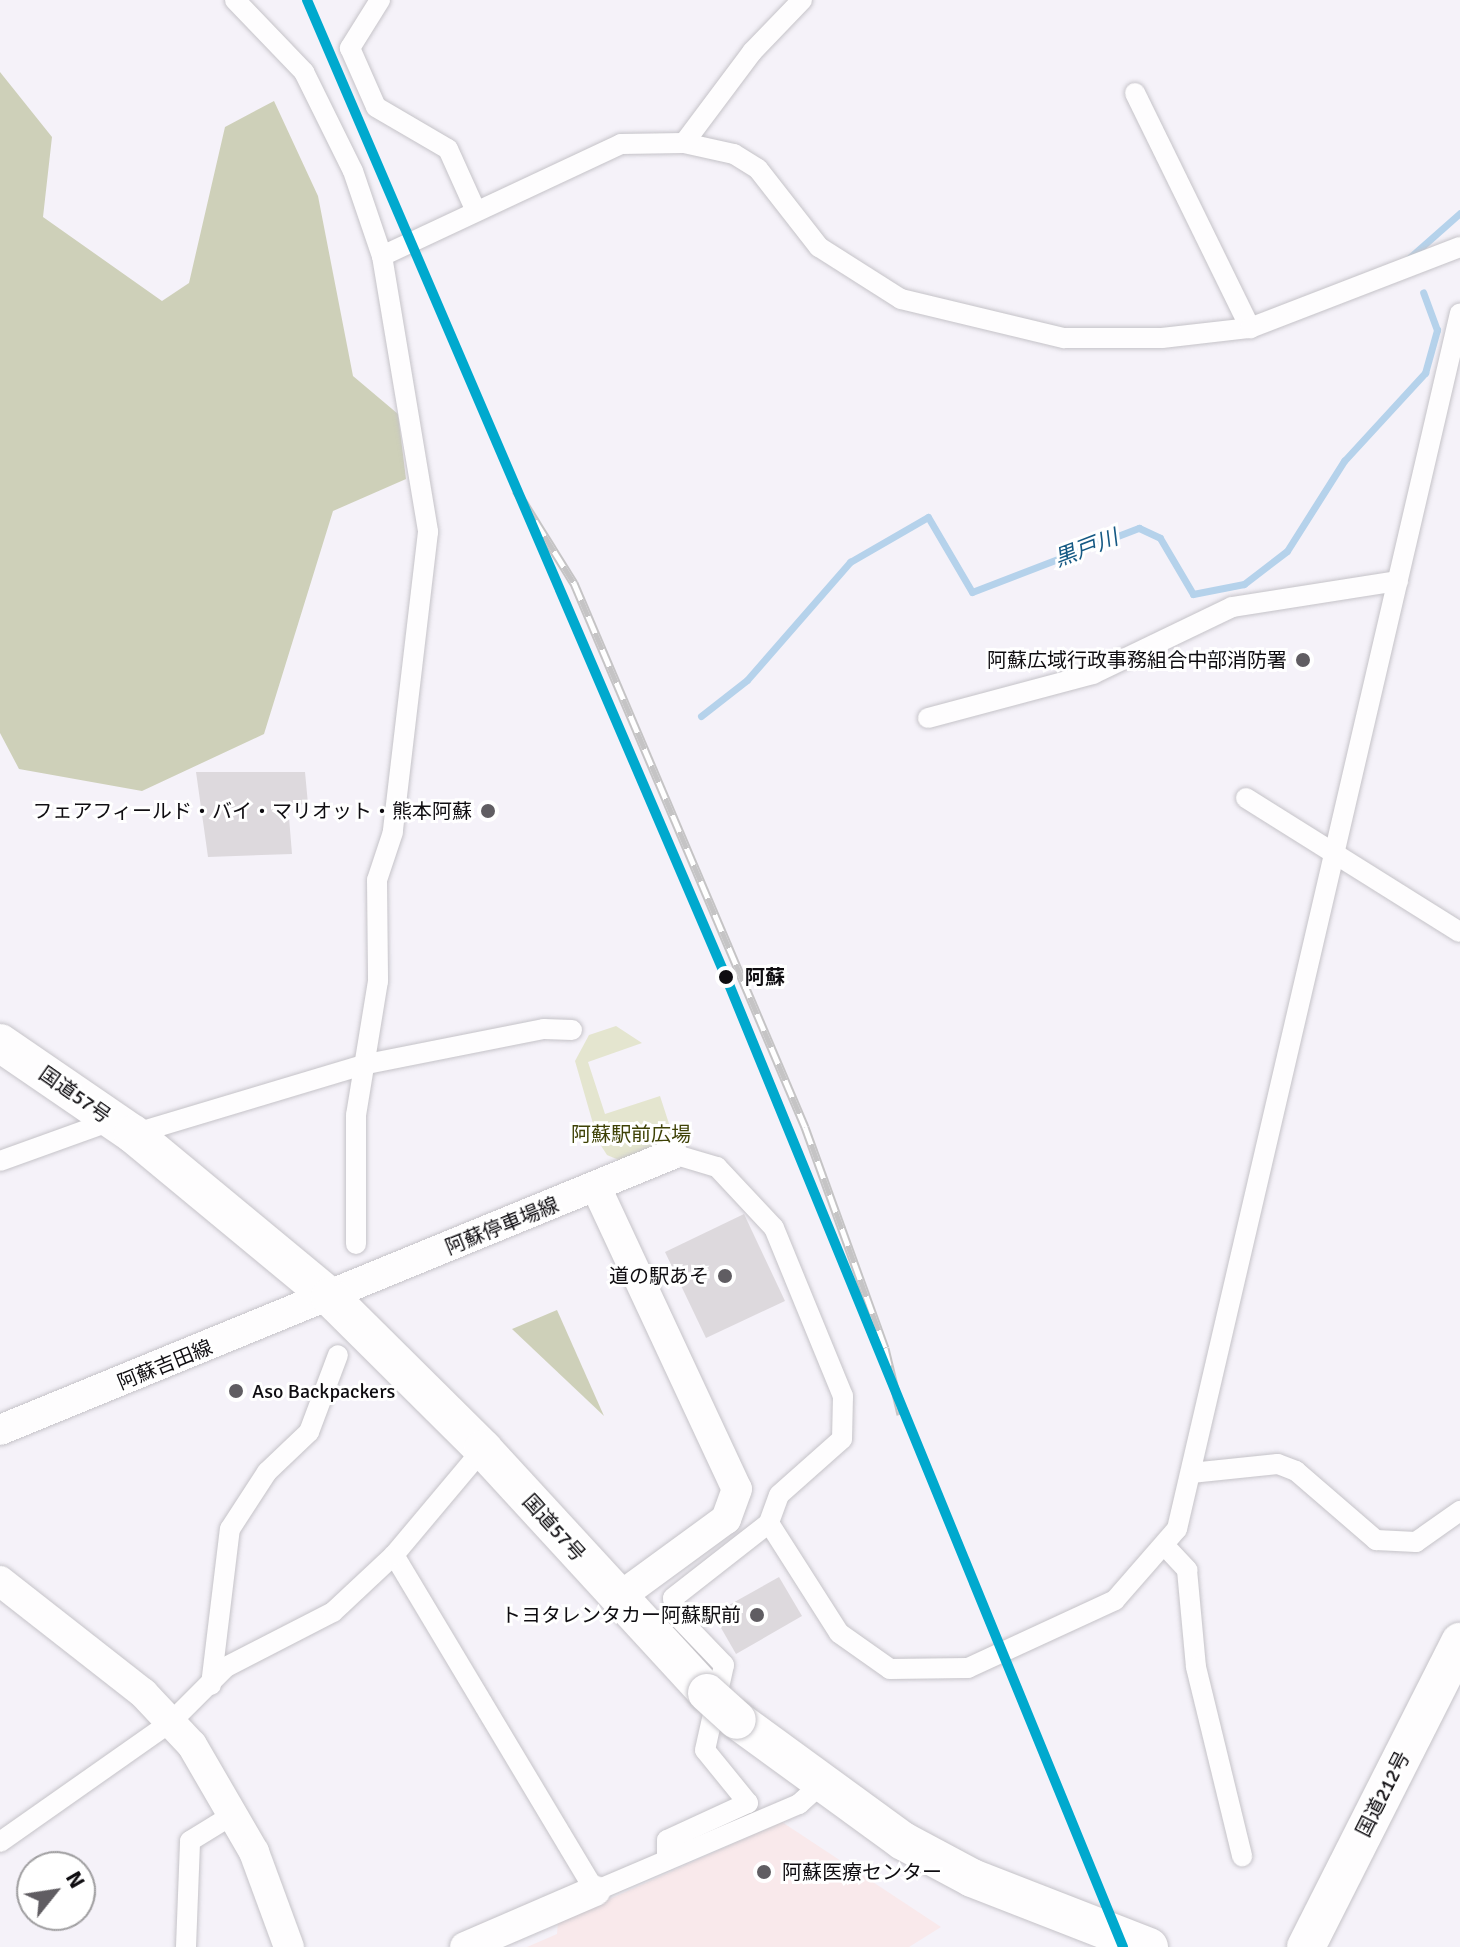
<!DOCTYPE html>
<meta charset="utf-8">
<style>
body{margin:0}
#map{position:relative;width:1460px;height:1947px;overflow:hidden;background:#f5f2f9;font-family:Signika,"Noto Sans JP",sans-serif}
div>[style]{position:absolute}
.medical>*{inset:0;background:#f9e9eb}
.green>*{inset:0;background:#e4e5cf}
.forest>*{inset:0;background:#ced0b9}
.stream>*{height:7px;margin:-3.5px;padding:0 3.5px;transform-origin:3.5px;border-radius:3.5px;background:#b5d2eb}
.building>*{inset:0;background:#ddd9dd}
.roads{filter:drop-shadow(0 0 2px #c5c3c8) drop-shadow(0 0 2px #c5c3c8)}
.street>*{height:20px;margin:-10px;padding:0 10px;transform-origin:10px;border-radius:10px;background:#fefdfe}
.secondary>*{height:30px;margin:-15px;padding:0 15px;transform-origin:15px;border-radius:15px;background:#fefdfe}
.highway>*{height:38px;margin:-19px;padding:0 19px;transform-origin:19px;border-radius:19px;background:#fefdfe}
.rail>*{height:9px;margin-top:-4.5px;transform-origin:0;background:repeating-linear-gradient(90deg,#fff 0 18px,#c5c4c5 0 36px);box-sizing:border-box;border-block:2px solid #c5c4c5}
.bridges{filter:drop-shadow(0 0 2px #c5c3c8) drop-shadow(0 0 2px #c5c3c8)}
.highway-bridge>*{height:38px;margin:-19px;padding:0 19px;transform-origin:19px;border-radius:19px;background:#fefdfe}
.rail-1>*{height:10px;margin:-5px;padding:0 5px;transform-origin:5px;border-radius:5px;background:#00a9ce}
.dots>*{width:22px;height:22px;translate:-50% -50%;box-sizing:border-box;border:4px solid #fff;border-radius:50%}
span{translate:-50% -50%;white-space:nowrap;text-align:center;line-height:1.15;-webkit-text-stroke:6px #fff;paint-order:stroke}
.poi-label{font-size:20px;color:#0f0d11}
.right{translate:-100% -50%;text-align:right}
.left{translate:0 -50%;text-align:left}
.stop-label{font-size:20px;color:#0f0d11;font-weight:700}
.street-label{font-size:20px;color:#0f0d11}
.park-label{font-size:20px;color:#3e4105}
.water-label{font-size:22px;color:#155984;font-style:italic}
.north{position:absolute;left:16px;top:1851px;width:80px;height:80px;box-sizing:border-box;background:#fff;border:2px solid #9f9ea0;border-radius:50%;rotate:60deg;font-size:22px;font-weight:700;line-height:32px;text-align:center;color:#0f0d11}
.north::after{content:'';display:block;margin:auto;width:28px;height:36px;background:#605d62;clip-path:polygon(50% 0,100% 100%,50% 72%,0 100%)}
</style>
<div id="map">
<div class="medical">
<i style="clip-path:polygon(782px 1822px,941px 1927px,909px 1947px,527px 1947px,557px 1934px,558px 1922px)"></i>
</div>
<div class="green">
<i style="clip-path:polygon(616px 1026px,642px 1043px,588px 1062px,605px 1114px,660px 1096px,672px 1133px,669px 1144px,626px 1163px,607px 1155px,598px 1141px,575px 1061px,589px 1035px)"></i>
</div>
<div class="forest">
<i style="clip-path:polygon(0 72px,52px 137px,43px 217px,162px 301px,189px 283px,225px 127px,274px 101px,318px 196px,353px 376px,398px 414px,406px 479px,333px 511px,264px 734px,142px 791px,19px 769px,0 733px)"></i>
<i style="clip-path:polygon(557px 1310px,604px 1416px,512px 1329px)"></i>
</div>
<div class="stream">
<i style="left:1408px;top:259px;width:69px;rotate:-41.5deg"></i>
<i style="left:701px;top:716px;width:58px;rotate:-38deg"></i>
<i style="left:747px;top:680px;width:157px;rotate:-48.9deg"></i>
<i style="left:850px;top:562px;width:90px;rotate:-30deg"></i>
<i style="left:928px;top:517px;width:87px;rotate:59.6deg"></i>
<i style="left:972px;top:592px;width:179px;rotate:-21deg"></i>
<i style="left:1139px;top:528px;width:23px;rotate:25deg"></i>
<i style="left:1160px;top:538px;width:65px;rotate:59.5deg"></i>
<i style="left:1193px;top:594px;width:52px;rotate:-11.1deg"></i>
<i style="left:1244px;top:584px;width:54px;rotate:-37.5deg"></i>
<i style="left:1287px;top:551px;width:107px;rotate:-57.7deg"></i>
<i style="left:1344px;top:461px;width:120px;rotate:-47.4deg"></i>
<i style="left:1425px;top:373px;width:45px;rotate:-74.4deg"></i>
<i style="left:1437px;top:330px;width:40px;rotate:-110.2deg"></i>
</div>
<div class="building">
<i style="clip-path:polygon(196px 772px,305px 772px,308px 804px,288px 805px,292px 854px,208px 857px)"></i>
<i style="clip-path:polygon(744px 1214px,785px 1301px,706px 1338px,665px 1252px)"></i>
<i style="clip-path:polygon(779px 1577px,802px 1616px,736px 1654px,713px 1614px)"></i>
</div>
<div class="roads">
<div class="street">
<i style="left:235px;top:0;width:100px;rotate:46.2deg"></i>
<i style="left:304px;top:72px;width:110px;rotate:63.7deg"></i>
<i style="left:353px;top:171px;width:90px;rotate:71.2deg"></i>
<i style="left:382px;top:256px;width:280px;rotate:80.5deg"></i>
<i style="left:428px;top:532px;width:302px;rotate:96.7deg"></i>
<i style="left:393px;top:832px;width:51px;rotate:108.4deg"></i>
<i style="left:377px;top:880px;width:101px;rotate:89.4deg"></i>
<i style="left:378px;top:981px;width:136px;rotate:99.3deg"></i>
<i style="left:356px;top:1115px;width:129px;rotate:90deg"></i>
<i style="left:380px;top:0;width:57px;rotate:122deg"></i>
<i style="left:350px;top:48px;width:64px;rotate:66.2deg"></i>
<i style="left:376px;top:107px;width:83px;rotate:30.3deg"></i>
<i style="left:448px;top:149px;width:66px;rotate:65.8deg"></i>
<i style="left:1135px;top:93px;width:262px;rotate:63.9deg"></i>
<i style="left:684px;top:143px;width:51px;rotate:12.4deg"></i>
<i style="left:734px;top:154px;width:28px;rotate:32deg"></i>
<i style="left:758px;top:169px;width:99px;rotate:52deg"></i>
<i style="left:819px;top:247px;width:97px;rotate:32.4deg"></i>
<i style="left:901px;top:299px;width:168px;rotate:13.5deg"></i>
<i style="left:1064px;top:338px;width:98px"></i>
<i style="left:1162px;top:338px;width:89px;rotate:-6.5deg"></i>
<i style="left:1250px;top:328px;width:225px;rotate:-21.1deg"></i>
<i style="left:382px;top:256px;width:264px;rotate:-25.1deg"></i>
<i style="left:621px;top:144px;width:63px;rotate:-0.9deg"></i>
<i style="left:684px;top:143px;width:114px;rotate:-53.2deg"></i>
<i style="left:752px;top:52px;width:72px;rotate:-46.1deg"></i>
<i style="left:928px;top:718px;width:171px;rotate:-14.9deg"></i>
<i style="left:1093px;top:674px;width:154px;rotate:-25.7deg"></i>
<i style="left:1232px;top:607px;width:168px;rotate:-8.9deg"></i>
<i style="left:1246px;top:798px;width:252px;rotate:32.1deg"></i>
<i style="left:133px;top:1134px;width:244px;rotate:-16.7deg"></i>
<i style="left:367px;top:1064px;width:180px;rotate:-11.2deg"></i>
<i style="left:544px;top:1029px;width:28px;rotate:2deg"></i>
<i style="left:673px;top:1154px;width:46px;rotate:16.5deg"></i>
<i style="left:717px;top:1167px;width:83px;rotate:46.9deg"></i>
<i style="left:774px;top:1228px;width:182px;rotate:67.7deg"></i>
<i style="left:843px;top:1396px;width:43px;rotate:91.3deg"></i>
<i style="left:842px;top:1439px;width:84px;rotate:138.4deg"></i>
<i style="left:779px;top:1495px;width:30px;rotate:110deg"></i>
<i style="left:769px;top:1523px;width:130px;rotate:57.5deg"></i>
<i style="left:839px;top:1633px;width:62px;rotate:35.2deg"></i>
<i style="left:890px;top:1669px;width:78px;rotate:-0.7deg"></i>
<i style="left:968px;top:1668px;width:162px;rotate:-24.8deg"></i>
<i style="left:1115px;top:1600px;width:94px;rotate:-48.9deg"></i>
<i style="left:1177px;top:1529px;width:1248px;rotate:-76.9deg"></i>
<i style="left:0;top:1161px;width:118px;rotate:-19.8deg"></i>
<i style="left:1191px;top:1473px;width:87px;rotate:-5.9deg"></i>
<i style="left:1278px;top:1464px;width:19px;rotate:21deg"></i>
<i style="left:1296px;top:1471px;width:106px;rotate:40.8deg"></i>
<i style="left:1376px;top:1540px;width:40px;rotate:2.9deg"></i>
<i style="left:1416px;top:1542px;width:54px;rotate:-35.2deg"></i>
<i style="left:1165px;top:1546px;width:33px;rotate:47deg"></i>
<i style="left:1187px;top:1570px;width:97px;rotate:84.7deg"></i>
<i style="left:1196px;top:1667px;width:195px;rotate:76.3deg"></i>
<i style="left:394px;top:1555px;width:392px;rotate:59.1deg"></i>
<i style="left:595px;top:1891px;width:222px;rotate:-23.1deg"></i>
<i style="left:799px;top:1804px;width:28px;rotate:-42deg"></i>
<i style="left:211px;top:1685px;width:157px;rotate:-83.1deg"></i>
<i style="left:230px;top:1529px;width:68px;rotate:-57deg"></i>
<i style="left:267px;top:1472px;width:58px;rotate:-43.6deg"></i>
<i style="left:309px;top:1432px;width:82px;rotate:-69.4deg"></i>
<i style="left:0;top:1842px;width:209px;rotate:-35.1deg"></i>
<i style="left:171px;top:1722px;width:78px;rotate:-45deg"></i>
<i style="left:226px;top:1667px;width:120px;rotate:-27.2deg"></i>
<i style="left:333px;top:1612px;width:83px;rotate:-43.1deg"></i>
<i style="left:394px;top:1555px;width:138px;rotate:-50deg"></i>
<i style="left:667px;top:1860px;width:20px;rotate:-90deg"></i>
<i style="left:667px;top:1840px;width:89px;rotate:-24.6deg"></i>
<i style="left:748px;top:1803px;width:68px;rotate:-129.1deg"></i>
<i style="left:705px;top:1750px;width:87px;rotate:-77.4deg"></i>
<i style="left:724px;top:1665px;width:68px;rotate:-133.8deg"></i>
<i style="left:677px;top:1616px;width:18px;rotate:-103deg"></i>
<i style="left:673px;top:1598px;width:122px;rotate:-38deg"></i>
<i style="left:186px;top:1947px;width:106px;rotate:-87.8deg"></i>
<i style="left:190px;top:1841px;width:52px;rotate:-31.5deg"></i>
</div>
<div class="secondary">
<i style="left:596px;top:1187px;width:333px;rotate:65deg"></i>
<i style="left:737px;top:1489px;width:32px;rotate:110deg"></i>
<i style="left:726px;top:1519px;width:134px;rotate:143.8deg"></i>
<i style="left:0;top:1430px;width:727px;rotate:-22.3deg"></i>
<i style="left:0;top:1581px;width:182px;rotate:38.1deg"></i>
<i style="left:143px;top:1693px;width:71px;rotate:46.7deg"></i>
<i style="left:192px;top:1745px;width:124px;rotate:59.9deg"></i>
<i style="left:254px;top:1852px;width:101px;rotate:69.8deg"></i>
<i style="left:465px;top:1947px;width:142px;rotate:-23.3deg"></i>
</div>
<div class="highway">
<i style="left:0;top:1043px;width:161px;rotate:34.4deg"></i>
<i style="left:133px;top:1134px;width:256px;rotate:39.6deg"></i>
<i style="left:330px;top:1297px;width:216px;rotate:44.8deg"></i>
<i style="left:483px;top:1449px;width:331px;rotate:47.4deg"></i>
<i style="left:737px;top:1720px;width:205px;rotate:36.1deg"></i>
<i style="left:903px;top:1841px;width:78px;rotate:28.2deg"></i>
<i style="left:972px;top:1878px;width:190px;rotate:21.3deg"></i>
<i style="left:1306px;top:1947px;width:342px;rotate:-63.2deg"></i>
</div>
</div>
<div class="rail">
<i style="left:516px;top:490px;width:110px;rotate:58.1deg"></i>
<i style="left:574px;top:583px;width:591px;rotate:66.99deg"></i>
<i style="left:805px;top:1127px;width:235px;rotate:70.1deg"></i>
<i style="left:885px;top:1348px;width:68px;rotate:76.4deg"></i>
</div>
<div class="bridges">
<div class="highway-bridge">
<i style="left:707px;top:1693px;width:40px;rotate:42deg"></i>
</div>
</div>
<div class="rail-1">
<i style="left:307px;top:0;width:1063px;rotate:66.79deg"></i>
<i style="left:726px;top:977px;width:1048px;rotate:67.74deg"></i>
</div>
<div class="dots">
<i style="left:1303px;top:660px;background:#605d62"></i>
<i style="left:488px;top:811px;background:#605d62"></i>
<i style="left:726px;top:977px;background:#0f0d11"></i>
<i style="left:725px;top:1276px;background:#605d62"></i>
<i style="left:236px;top:1391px;background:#605d62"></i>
<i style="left:757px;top:1615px;background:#605d62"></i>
<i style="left:764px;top:1872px;background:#605d62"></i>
</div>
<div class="poi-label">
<span class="right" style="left:1287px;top:660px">阿蘇広域行政事務組合中部消防署</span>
<span class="right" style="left:472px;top:811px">フェアフィールド・バイ・マリオット・熊本阿蘇</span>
<span class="right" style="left:709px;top:1276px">道の駅あそ</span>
<span class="left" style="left:252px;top:1391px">Aso Backpackers</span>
<span class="right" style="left:741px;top:1615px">トヨタレンタカー阿蘇駅前</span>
<span class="left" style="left:782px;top:1872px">阿蘇医療センター</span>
</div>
<div class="stop-label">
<span class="left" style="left:745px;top:977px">阿蘇</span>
</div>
<div class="street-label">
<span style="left:75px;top:1095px;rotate:35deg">国道57号</span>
<span style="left:502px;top:1226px;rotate:-22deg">阿蘇停車場線</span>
<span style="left:165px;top:1365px;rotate:-22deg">阿蘇吉田線</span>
<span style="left:554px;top:1528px;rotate:48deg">国道57号</span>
<span style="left:1383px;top:1794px;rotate:-63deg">国道212号</span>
</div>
<div class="park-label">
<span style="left:631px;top:1134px">阿蘇駅前広場</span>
</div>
<div class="water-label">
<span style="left:1086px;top:548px;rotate:-21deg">黒戸川</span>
</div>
<div class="north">N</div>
</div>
